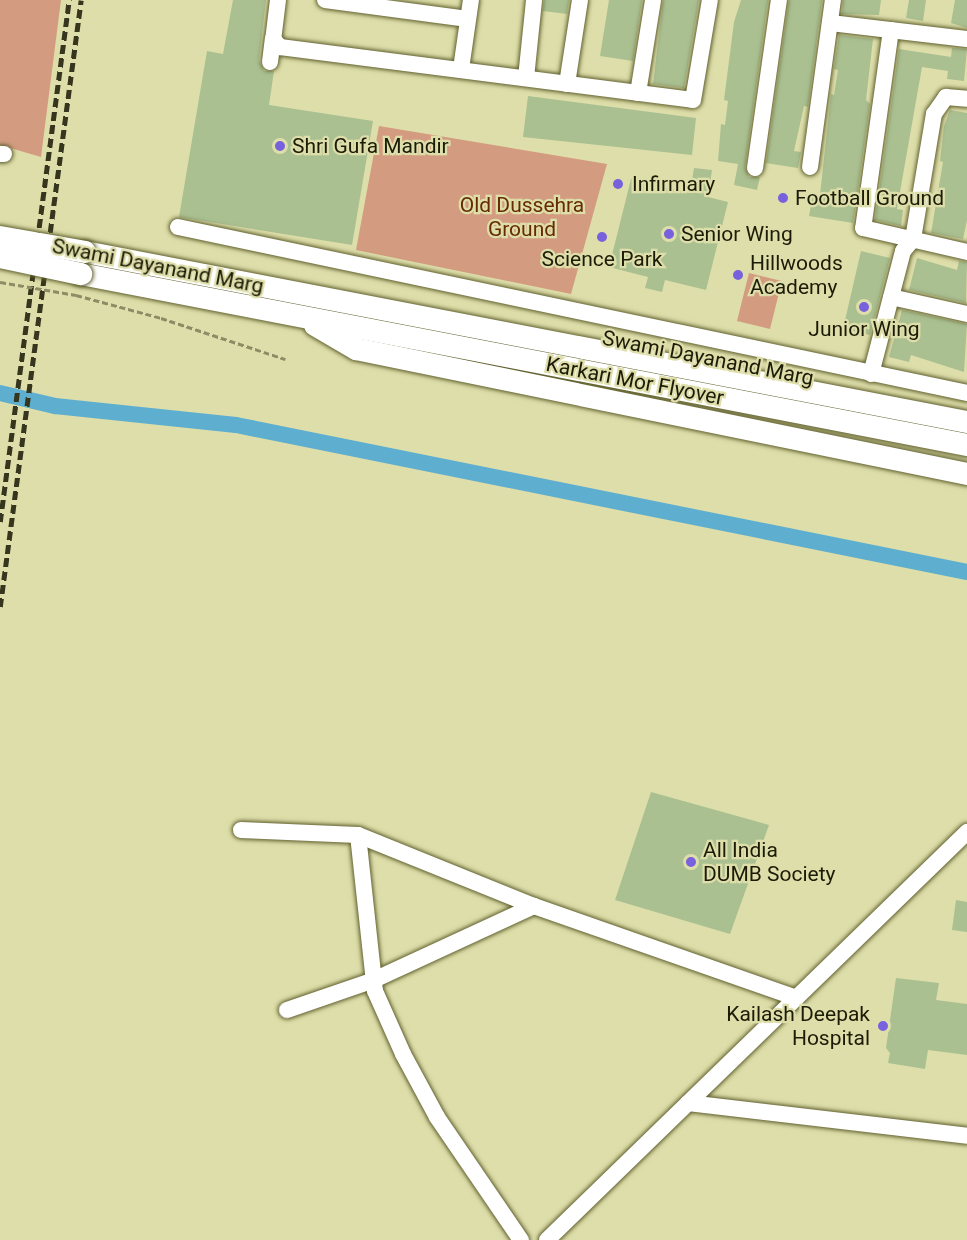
<!DOCTYPE html>
<style>
body{margin:0}
#map{position:relative;width:967px;height:1240px;overflow:hidden;background:#dedeaa;font-family:Roboto,sans-serif}
div>[style]{position:absolute}
.green>*{inset:0;background:#d39c80}
.canal>*{height:16px;margin:-8px;padding:0 8px;transform-origin:8px;border-radius:8px;background:#5eaed0}
.building>*{inset:0;background:#aac091}
.path>*{height:3px;margin-top:-1.5px;transform-origin:0;background:repeating-linear-gradient(90deg,#8d8c66 0 6px,transparent 0 9px)}
.roads{filter:drop-shadow(0 0 2px #616130) drop-shadow(0 0 2px #616130)}
.minor>*{height:16px;margin:-8px;padding:0 8px;transform-origin:8px;border-radius:8px;background:#fff}
.major>*{height:22px;margin:-11px;padding:0 11px;transform-origin:11px;border-radius:11px;background:#fff}
.rail>*{height:4.5px;margin-top:-2.25px;transform-origin:0;background:repeating-linear-gradient(90deg,#36351d 0 9px,transparent 0 13.5px)}
.path-bridge>*{height:3px;margin-top:-1.5px;transform-origin:0;background:repeating-linear-gradient(90deg,#8d8c66 0 6px,transparent 0 9px)}
.bridges{filter:drop-shadow(0 0 2px #616130) drop-shadow(0 0 2px #616130)}
.major-bridge>*{height:22px;margin:-11px;padding:0 11px;transform-origin:11px;border-radius:11px;background:#fff}
.dots>*{width:16px;height:16px;translate:-50% -50%;box-sizing:border-box;border:3px solid #dedeaa;border-radius:50%}
span{translate:-50% -50%;white-space:nowrap;text-align:center;line-height:1.15;-webkit-text-stroke:4.5px #dedeaa;paint-order:stroke}
.poi-label{font-size:21px;color:#1c1b07}
.left{translate:0 -50%;text-align:left}
.right{translate:-100% -50%;text-align:right}
.park-label{font-size:21px;color:#672b02}
.street-label{font-size:21px;color:#1c1b07}
</style>
<div id="map">
<div class="green">
<i style="clip-path:polygon(0 0,61px 0,41px 157px,0 145px)"></i>
<i style="clip-path:polygon(379px 126px,607px 164px,571px 294px,356px 250px)"></i>
<i style="clip-path:polygon(749px 273px,782px 281px,770px 329px,737px 321px)"></i>
</div>
<div class="canal">
<i style="left:0;top:393px;width:57px;rotate:13.3deg"></i>
<i style="left:55px;top:406px;width:182px;rotate:6deg"></i>
<i style="left:236px;top:425px;width:746px;rotate:11.37deg"></i>
</div>
<div class="building">
<i style="clip-path:polygon(233px 0,266px 0,259px 60px,264px 71px,274px 71px,269px 105px,373px 121px,352px 245px,179px 217px,207px 51px,223px 54px)"></i>
<i style="clip-path:polygon(544px 0,569px 0,567px 14px,543px 11px)"></i>
<i style="clip-path:polygon(609px 0,642px 0,633px 61px,600px 56px)"></i>
<i style="clip-path:polygon(663px 0,699px 0,684px 88px,653px 84px)"></i>
<i style="clip-path:polygon(741px 0,768px 0,745px 167px,749px 177px,760px 177px,757px 190px,734px 185px,738px 164px,718px 161px,721px 124px,725px 125px,728px 101px,724px 100px,734px 22px)"></i>
<i style="clip-path:polygon(789px 0,822px 0,808px 107px,804px 106px,794px 151px,801px 152px,798px 168px,766px 163px)"></i>
<i style="clip-path:polygon(843px 0,881px 0,879px 15px,842px 14px)"></i>
<i style="clip-path:polygon(909px 0,926px 0,923px 21px,906px 18px)"></i>
<i style="clip-path:polygon(955px 0,967px 0,967px 28px,951px 23px)"></i>
<i style="clip-path:polygon(839px 35px,873px 39px,866px 100px,870px 104px,853px 223px,809px 216px,813px 194px,820px 195px,831px 94px,834px 95px,838px 70px,834px 69px)"></i>
<i style="clip-path:polygon(952px 48px,967px 49px,964px 81px,947px 79px,948px 71px,922px 67px,897px 209px,903px 210px,901px 226px,875px 220px,899px 49px,951px 57px)"></i>
<i style="clip-path:polygon(528px 96px,696px 118px,692px 155px,523px 137px)"></i>
<i style="clip-path:polygon(950px 110px,967px 113px,967px 220px,963px 239px,931px 233px,943px 162px,940px 161px,944px 126px)"></i>
<i style="clip-path:polygon(694px 168px,712px 170px,708px 197px,728px 202px,706px 290px,665px 280px,662px 292px,645px 288px,648px 277px,609px 267px,631px 179px,690px 193px)"></i>
<i style="clip-path:polygon(861px 251px,890px 258px,870px 335px,843px 329px)"></i>
<i style="clip-path:polygon(917px 258px,957px 270px,959px 261px,967px 262px,966px 303px,909px 290px)"></i>
<i style="clip-path:polygon(902px 310px,967px 324px,964px 372px,911px 355px,909px 362px,889px 357px)"></i>
<i style="clip-path:polygon(651px 792px,769px 825px,730px 934px,615px 900px)"></i>
<i style="clip-path:polygon(956px 900px,967px 902px,967px 932px,952px 930px)"></i>
<i style="clip-path:polygon(896px 978px,939px 983px,936px 1000px,967px 1004px,967px 1055px,928px 1050px,925px 1069px,888px 1063px,890px 1053px,886px 1048px)"></i>
</div>
<div class="path">
<i style="left:76px;top:295px;width:88px;rotate:15.1deg"></i>
<i style="left:161px;top:318px;width:131px;rotate:18.3deg"></i>
</div>
<div class="roads">
<div class="minor">
<i style="left:278px;top:0;width:39px;rotate:97deg"></i>
<i style="left:273px;top:39px;width:11px;rotate:49deg"></i>
<i style="left:280px;top:47px;width:416px;rotate:7.3deg"></i>
<i style="left:693px;top:100px;width:101px;rotate:-80.4deg"></i>
<i style="left:325px;top:0;width:144px;rotate:7.6deg"></i>
<i style="left:830px;top:23px;width:138px;rotate:6.7deg"></i>
<i style="left:891px;top:30px;width:200px;rotate:98deg"></i>
<i style="left:863px;top:228px;width:107px;rotate:13deg"></i>
<i style="left:270px;top:62px;width:23px;rotate:-83deg"></i>
<i style="left:461px;top:69px;width:70px;rotate:-81.8deg"></i>
<i style="left:526px;top:78px;width:78px;rotate:-84.1deg"></i>
<i style="left:567px;top:84px;width:85px;rotate:-81.2deg"></i>
<i style="left:638px;top:93px;width:94px;rotate:-80.8deg"></i>
<i style="left:0;top:154px;width:4px"></i>
<i style="left:810px;top:167px;width:169px;rotate:-82.2deg"></i>
<i style="left:755px;top:168px;width:170px;rotate:-81.9deg"></i>
<i style="left:178px;top:227px;width:806px;rotate:11.88deg"></i>
<i style="left:891px;top:297px;width:78px;rotate:12.6deg"></i>
<i style="left:871px;top:374px;width:127px;rotate:-75.4deg"></i>
<i style="left:903px;top:251px;width:16px;rotate:-50deg"></i>
<i style="left:913px;top:239px;width:127px;rotate:-80.5deg"></i>
<i style="left:934px;top:114px;width:21px;rotate:-55deg"></i>
<i style="left:946px;top:97px;width:21px;rotate:5deg"></i>
<i style="left:241px;top:830px;width:117px;rotate:2.4deg"></i>
<i style="left:358px;top:835px;width:190px;rotate:22deg"></i>
<i style="left:534px;top:906px;width:278px;rotate:19.3deg"></i>
<i style="left:358px;top:835px;width:157px;rotate:83.8deg"></i>
<i style="left:375px;top:991px;width:69px;rotate:66deg"></i>
<i style="left:403px;top:1054px;width:72px;rotate:61.6deg"></i>
<i style="left:437px;top:1117px;width:149px;rotate:55.7deg"></i>
<i style="left:287px;top:1010px;width:92px;rotate:-19deg"></i>
<i style="left:374px;top:980px;width:176px;rotate:-24.8deg"></i>
<i style="left:688px;top:1103px;width:281px;rotate:6.7deg"></i>
<i style="left:547px;top:1240px;width:586px;rotate:-44.17deg"></i>
</div>
<div class="major">
<i style="left:85px;top:252px;width:898px;rotate:10.91deg"></i>
<i style="left:81px;top:274px;width:902px;rotate:10.92deg"></i>
<i style="left:315px;top:325px;width:48px;rotate:30.3deg"></i>
<i style="left:356px;top:349px;width:624px;rotate:11.56deg"></i>
</div>
</div>
<div class="rail">
<i style="left:0;top:522px;width:527px;rotate:-82.47deg"></i>
<i style="left:0;top:607px;width:612px;rotate:-82.4deg"></i>
</div>
<div class="path-bridge">
<i style="left:0;top:282px;width:77px;rotate:9.7deg"></i>
</div>
<div class="bridges">
<div class="major-bridge">
<i style="left:0;top:237px;width:86px;rotate:10deg"></i>
<i style="left:0;top:257px;width:83px;rotate:11.9deg"></i>
</div>
</div>
<div class="dots">
<i style="left:280px;top:146px;background:#7861dc"></i>
<i style="left:618px;top:184px;background:#7861dc"></i>
<i style="left:783px;top:198px;background:#7861dc"></i>
<i style="left:669px;top:234px;background:#7861dc"></i>
<i style="left:602px;top:237px;background:#7861dc"></i>
<i style="left:738px;top:275px;background:#7861dc"></i>
<i style="left:864px;top:307px;background:#7861dc"></i>
<i style="left:691px;top:862px;background:#7861dc"></i>
<i style="left:883px;top:1026px;background:#7861dc"></i>
</div>
<div class="poi-label">
<span class="left" style="left:292px;top:146px">Shri Gufa Mandir</span>
<span class="left" style="left:632px;top:184px">Infirmary</span>
<span class="left" style="left:795px;top:198px">Football Ground</span>
<span class="left" style="left:681px;top:234px">Senior Wing</span>
<span style="left:602px;top:259px">Science Park</span>
<span class="left" style="left:750px;top:275px">Hillwoods<br>Academy</span>
<span style="left:864px;top:329px">Junior Wing</span>
<span class="left" style="left:703px;top:862px">All India<br>DUMB Society</span>
<span class="right" style="left:870px;top:1026px">Kailash Deepak<br>Hospital</span>
</div>
<div class="park-label">
<span style="left:522px;top:217px">Old Dussehra<br>Ground</span>
</div>
<div class="street-label">
<span style="left:158px;top:266px;rotate:11deg">Swami Dayanand Marg</span>
<span style="left:708px;top:358px;rotate:11deg">Swami Dayanand Marg</span>
<span style="left:635px;top:381px;rotate:11deg">Karkari Mor Flyover</span>
</div>
</div>
